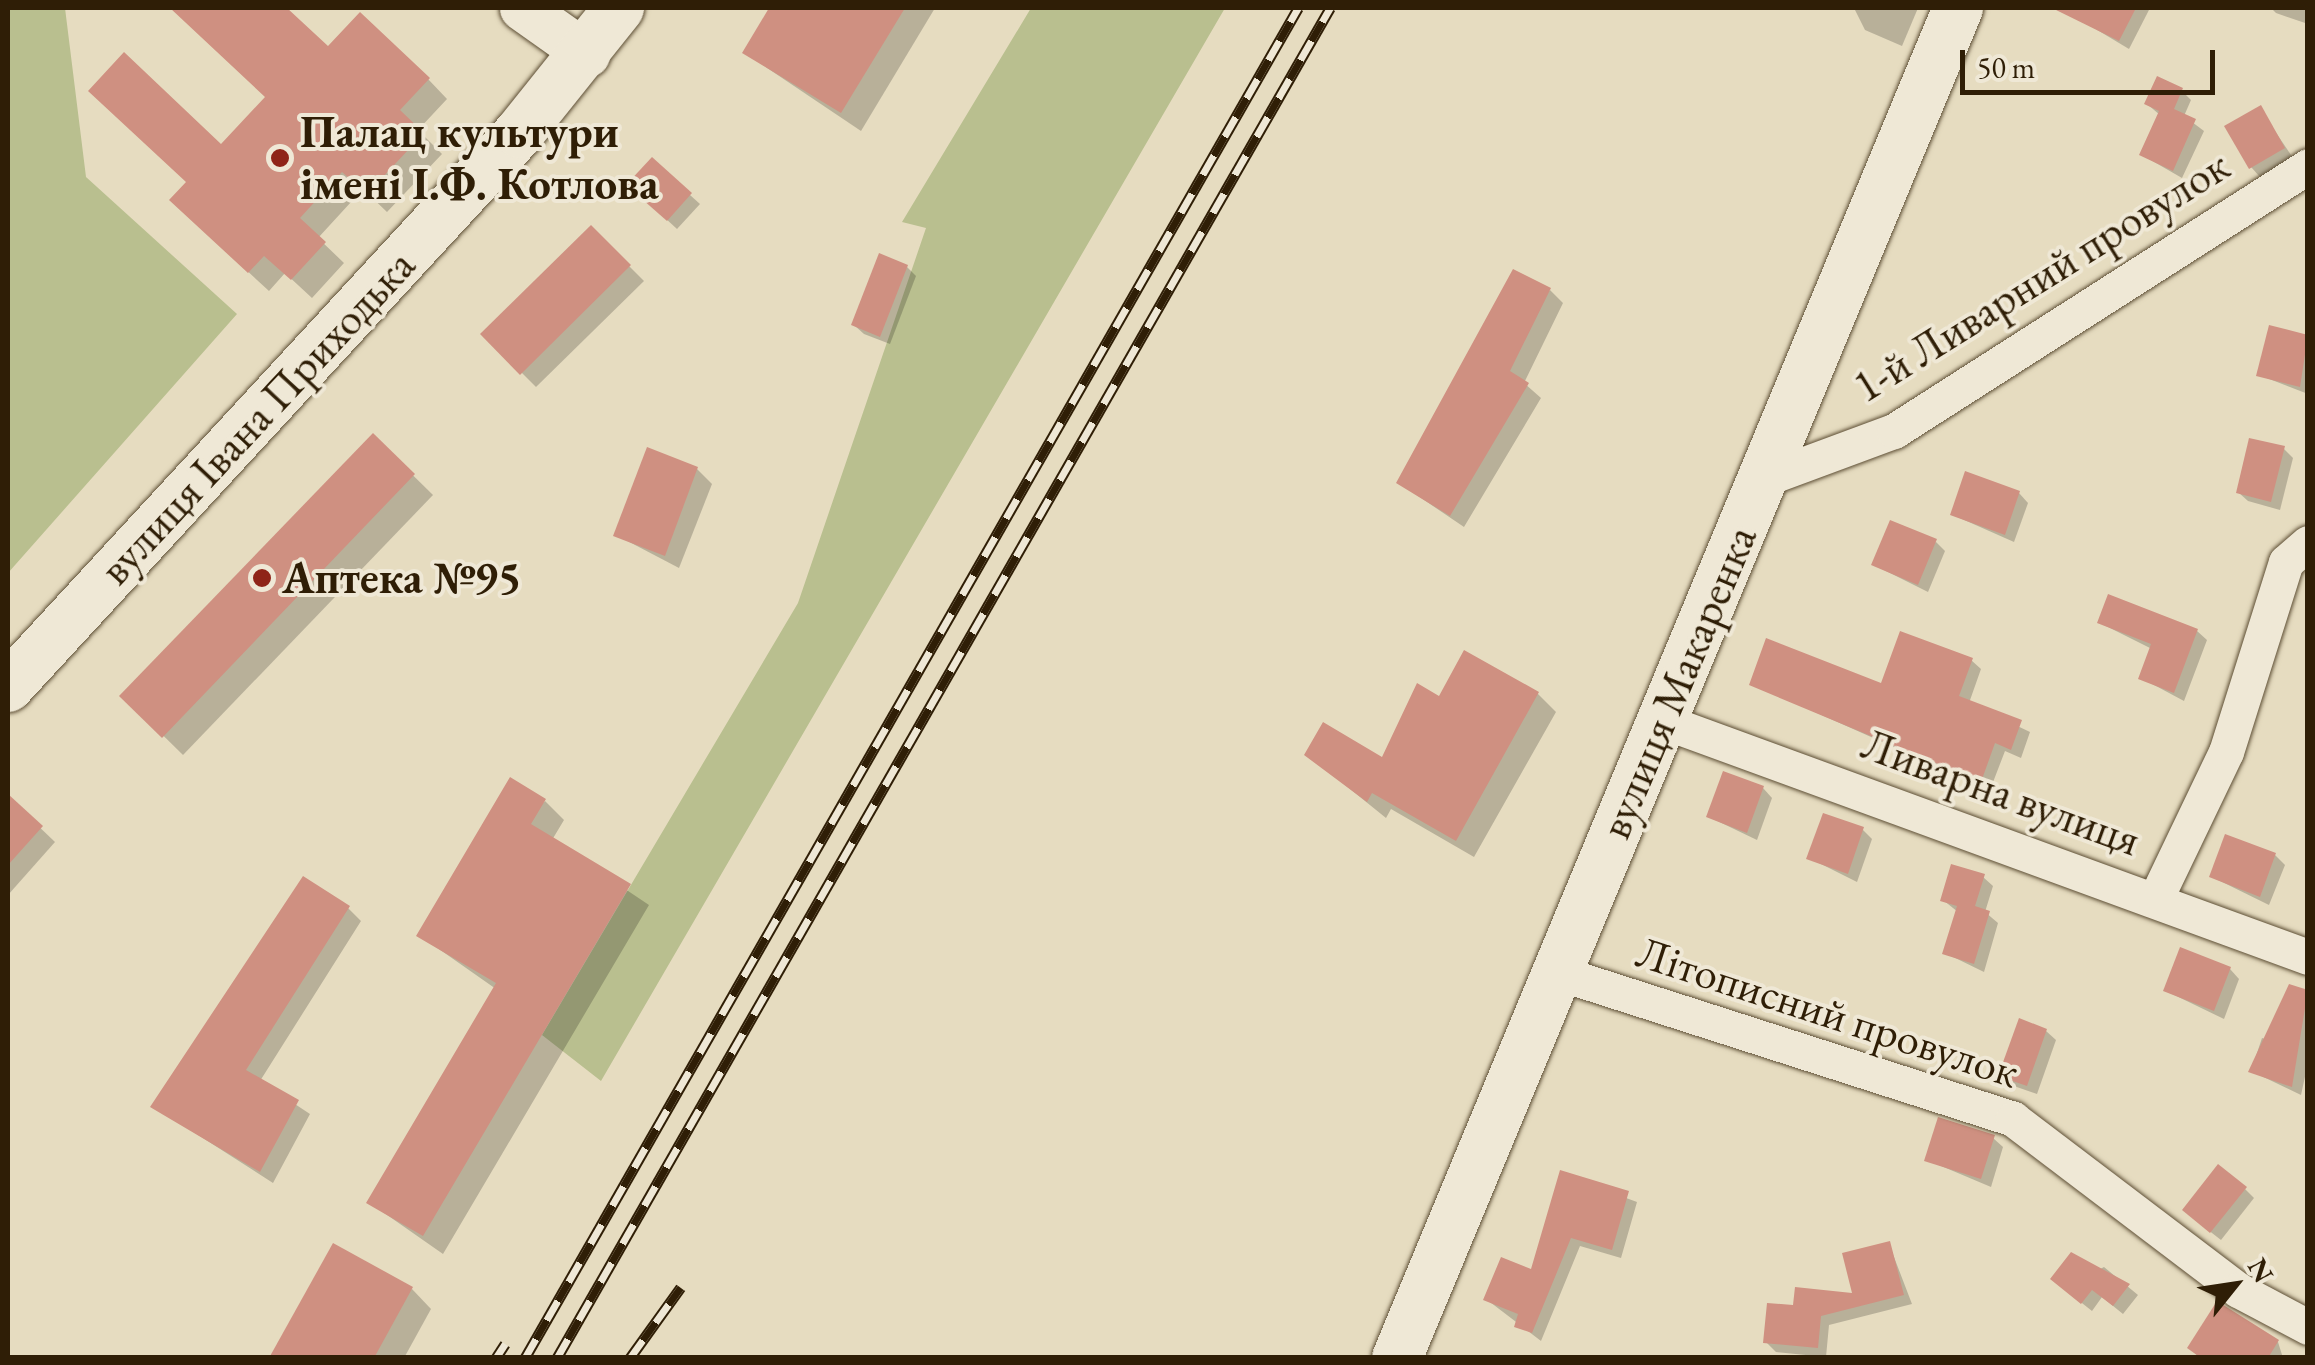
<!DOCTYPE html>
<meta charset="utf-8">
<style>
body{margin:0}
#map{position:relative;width:2315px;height:1365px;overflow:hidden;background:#e6dcc0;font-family:"EB Garamond",serif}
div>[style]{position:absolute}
.green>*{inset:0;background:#b9bf8f}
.shadow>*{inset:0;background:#0003}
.building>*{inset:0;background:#cf9081}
.roads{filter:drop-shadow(0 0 2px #5d4e34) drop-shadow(0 0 2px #5d4e34)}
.minor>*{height:35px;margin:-17.5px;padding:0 17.5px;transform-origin:17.5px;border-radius:17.5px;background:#efe8d6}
.tertiary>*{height:45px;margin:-22.5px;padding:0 22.5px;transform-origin:22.5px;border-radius:22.5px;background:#efe8d6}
.secondary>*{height:50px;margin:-25px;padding:0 25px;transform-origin:25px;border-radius:25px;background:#efe8d6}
.rail>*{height:11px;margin-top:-5.5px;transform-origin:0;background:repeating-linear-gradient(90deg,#efe8d6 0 22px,#2f1e06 0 44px);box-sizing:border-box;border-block:2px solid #2f1e06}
.dots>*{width:28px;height:28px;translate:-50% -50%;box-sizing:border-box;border:5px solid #efe8d6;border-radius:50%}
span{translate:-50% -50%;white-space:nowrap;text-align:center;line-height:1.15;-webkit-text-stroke:8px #efe8d6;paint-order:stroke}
.poi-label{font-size:45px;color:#2f1e06;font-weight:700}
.left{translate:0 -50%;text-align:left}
.street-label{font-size:45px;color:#2f1e06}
.frame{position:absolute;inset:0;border:10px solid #2f1e06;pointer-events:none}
.north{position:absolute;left:2185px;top:1235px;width:100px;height:100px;-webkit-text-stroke:8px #efe8d6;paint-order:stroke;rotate:60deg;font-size:28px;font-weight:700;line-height:40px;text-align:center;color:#2f1e06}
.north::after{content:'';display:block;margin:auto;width:35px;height:45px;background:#2f1e06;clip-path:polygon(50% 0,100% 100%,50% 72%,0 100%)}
.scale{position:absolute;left:1960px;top:50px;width:255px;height:45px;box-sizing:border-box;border:5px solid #2f1e06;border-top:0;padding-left:12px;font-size:30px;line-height:35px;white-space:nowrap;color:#2f1e06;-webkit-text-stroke:8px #efe8d6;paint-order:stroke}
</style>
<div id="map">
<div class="green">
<i style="clip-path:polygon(8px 8px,65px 8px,86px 177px,237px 314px,8px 573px)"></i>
<i style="clip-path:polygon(1031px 8px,1225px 8px,601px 1081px,542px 1035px,798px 603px,926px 228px,902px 222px)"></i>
</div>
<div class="shadow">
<i style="clip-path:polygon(172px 8px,283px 8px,328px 49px,428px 79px,447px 99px,418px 130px,442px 154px,387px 212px,363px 189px,318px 238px,344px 263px,312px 298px,285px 273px,269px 291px,191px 219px,221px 148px,268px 97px)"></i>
<i style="clip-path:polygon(772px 8px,935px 8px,861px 131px,745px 53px)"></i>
<i style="clip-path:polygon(1854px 8px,1918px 8px,1902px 46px,1865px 30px)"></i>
<i style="clip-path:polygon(2091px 8px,2150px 8px,2129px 49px,2084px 22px)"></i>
<i style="clip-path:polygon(2271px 8px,2308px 8px,2308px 24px,2276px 13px)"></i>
<i style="clip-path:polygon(2181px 90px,2191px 100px,2184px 116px,2204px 131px,2182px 178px,2142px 155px,2160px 115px,2147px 104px)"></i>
<i style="clip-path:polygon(2260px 109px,2293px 158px,2260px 177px,2251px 167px)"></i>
<i style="clip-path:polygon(639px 194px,690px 195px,700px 204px,677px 229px)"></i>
<i style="clip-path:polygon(591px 228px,644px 281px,536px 387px,483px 334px)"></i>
<i style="clip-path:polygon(907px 267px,916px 276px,890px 344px,864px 334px,854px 325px)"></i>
<i style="clip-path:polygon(1550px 290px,1563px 303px,1524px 383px,1541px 398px,1464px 527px,1399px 483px)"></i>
<i style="clip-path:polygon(2308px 337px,2308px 394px,2259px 375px)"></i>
<i style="clip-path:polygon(373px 436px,433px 495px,183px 755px,123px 696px)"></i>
<i style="clip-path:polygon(2284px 449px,2293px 458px,2280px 510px,2248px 501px,2238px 492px)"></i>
<i style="clip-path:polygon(697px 469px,712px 484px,679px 568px,616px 535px)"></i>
<i style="clip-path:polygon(2019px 493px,2028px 503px,2014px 542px,1953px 515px)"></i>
<i style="clip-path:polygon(1936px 542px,1945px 551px,1928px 592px,1874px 565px)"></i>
<i style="clip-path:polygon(2100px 623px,2197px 631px,2207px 640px,2184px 701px,2141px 678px,2152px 649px)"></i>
<i style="clip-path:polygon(1971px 660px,1981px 669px,1969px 703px,2030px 732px,2021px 758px,2005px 751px,1990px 790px,1752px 684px,1883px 686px)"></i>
<i style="clip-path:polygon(1538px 694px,1556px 712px,1474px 857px,1391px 809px,1386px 818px,1308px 755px,1383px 761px,1440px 699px)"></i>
<i style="clip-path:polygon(1763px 788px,1772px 798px,1757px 840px,1709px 817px)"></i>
<i style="clip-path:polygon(8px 797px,55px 842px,8px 895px)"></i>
<i style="clip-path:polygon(545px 801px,564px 820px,552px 840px,649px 905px,443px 1254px,370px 1203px,496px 989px,419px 935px)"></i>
<i style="clip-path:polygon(1863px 830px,1872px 839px,1857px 882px,1809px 858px)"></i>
<i style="clip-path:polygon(2275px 855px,2285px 865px,2269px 905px,2212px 877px)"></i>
<i style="clip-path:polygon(1983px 877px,1993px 886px,1985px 912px,1998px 923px,1984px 972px,1945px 953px,1958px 912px,1943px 900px)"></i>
<i style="clip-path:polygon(348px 908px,361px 921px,260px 1081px,310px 1114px,273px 1183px,153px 1106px)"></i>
<i style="clip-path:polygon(2230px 969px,2239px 979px,2224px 1019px,2166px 991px)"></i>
<i style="clip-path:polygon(2308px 993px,2308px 1063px,2301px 1095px,2251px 1071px,2262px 1038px,2271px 1041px)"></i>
<i style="clip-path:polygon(2046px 1031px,2056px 1040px,2037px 1094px,2011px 1085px,2001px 1075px)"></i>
<i style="clip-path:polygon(1993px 1138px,2003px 1147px,1991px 1187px,1927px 1160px)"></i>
<i style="clip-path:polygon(1561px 1174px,1637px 1202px,1621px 1258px,1580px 1246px,1541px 1341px,1486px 1299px,1533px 1272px)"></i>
<i style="clip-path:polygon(2245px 1189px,2254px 1198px,2221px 1240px,2194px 1219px)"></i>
<i style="clip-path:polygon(1889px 1244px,1912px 1304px,1829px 1325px,1826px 1357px,1776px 1352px,1766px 1342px,1796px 1308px,1855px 1296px)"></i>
<i style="clip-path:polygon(2104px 1267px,2138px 1295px,2123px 1314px,2102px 1297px,2092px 1311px,2063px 1288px)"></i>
<i style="clip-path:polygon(412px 1289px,431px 1309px,404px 1358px,272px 1358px)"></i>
<i style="clip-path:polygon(2278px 1342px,2283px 1358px,2200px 1358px,2190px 1348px)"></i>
</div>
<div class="building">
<i style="clip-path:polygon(170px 8px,287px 8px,328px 46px,360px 12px,430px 78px,400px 110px,424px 133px,367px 194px,342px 172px,300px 218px,326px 242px,291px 280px,264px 256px,248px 273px,169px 200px,186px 182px,88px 91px,124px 52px,221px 144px,265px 97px)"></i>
<i style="clip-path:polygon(769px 8px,905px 8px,841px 113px,742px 53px)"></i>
<i style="clip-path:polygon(2052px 8px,2136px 8px,2119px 41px)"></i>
<i style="clip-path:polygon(2157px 76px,2183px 88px,2174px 109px,2196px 119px,2173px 171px,2139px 155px,2159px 111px,2144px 104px)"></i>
<i style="clip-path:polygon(2261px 105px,2285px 148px,2249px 169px,2224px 126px)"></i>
<i style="clip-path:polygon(652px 157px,692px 193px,667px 221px,626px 185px)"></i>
<i style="clip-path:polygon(591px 225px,631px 265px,520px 375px,480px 334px)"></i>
<i style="clip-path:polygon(879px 253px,908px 265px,880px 337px,851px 325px)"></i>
<i style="clip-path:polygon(1513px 269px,1551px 288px,1510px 371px,1529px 383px,1450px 516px,1396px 483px)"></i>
<i style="clip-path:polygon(2269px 325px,2308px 335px,2300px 387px,2256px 376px)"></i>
<i style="clip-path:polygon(373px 433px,415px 474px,162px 738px,119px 696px)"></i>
<i style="clip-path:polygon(2249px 438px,2285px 446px,2271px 502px,2236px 493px)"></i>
<i style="clip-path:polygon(647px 447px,698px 467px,665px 556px,613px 536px)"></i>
<i style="clip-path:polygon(1965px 471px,2020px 491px,2005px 535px,1950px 515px)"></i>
<i style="clip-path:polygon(1890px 520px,1937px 539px,1918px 585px,1871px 565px)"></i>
<i style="clip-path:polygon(2108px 594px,2198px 629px,2174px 693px,2138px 679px,2151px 644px,2097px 623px)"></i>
<i style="clip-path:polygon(1900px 631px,1973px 658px,1959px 696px,2022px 720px,2011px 750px,1995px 743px,1981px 782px,1749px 685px,1766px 638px,1881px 683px)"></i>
<i style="clip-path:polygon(1464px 650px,1539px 692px,1456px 841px,1372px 793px,1367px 802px,1304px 755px,1323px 722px,1382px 757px,1417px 683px,1439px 696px)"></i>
<i style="clip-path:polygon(1723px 771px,1764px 786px,1747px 833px,1706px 817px)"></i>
<i style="clip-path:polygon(510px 777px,546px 799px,531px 824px,631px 884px,423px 1236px,366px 1203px,496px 983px,416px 936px)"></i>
<i style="clip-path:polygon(8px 794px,43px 826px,8px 865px)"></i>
<i style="clip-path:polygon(1823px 813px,1864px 827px,1848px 874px,1806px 859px)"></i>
<i style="clip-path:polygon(2225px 834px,2276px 853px,2260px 897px,2209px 877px)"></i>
<i style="clip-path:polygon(1951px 864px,1985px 874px,1975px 906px,1990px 911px,1974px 964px,1942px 954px,1957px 906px,1940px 901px)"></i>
<i style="clip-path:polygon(303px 876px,350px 906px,246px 1070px,299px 1100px,260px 1172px,150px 1107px)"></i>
<i style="clip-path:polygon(2180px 947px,2231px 967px,2214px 1011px,2163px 991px)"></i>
<i style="clip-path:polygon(2289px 984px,2308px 990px,2292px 1087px,2248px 1072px)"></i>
<i style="clip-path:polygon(2019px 1018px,2047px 1029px,2027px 1086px,1998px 1076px)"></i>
<i style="clip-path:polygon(1938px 1117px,1995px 1135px,1981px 1179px,1924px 1161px)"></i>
<i style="clip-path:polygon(2218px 1164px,2247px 1187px,2210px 1233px,2182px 1210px)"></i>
<i style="clip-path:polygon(1560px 1170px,1629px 1191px,1612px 1250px,1571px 1238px,1532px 1333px,1514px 1327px,1518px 1314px,1483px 1300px,1501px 1257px,1531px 1269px)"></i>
<i style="clip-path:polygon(1890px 1241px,1904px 1295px,1821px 1316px,1818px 1348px,1763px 1343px,1767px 1303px,1793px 1305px,1795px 1287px,1852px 1293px,1842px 1253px)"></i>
<i style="clip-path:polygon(333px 1243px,413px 1287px,374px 1358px,269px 1358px)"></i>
<i style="clip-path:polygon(2071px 1252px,2130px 1284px,2113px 1306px,2092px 1290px,2081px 1304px,2050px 1279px)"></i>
<i style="clip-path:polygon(2217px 1301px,2279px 1340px,2268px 1358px,2201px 1358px,2187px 1348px)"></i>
</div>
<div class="roads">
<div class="minor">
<i style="left:1764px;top:479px;width:139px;rotate:-20.3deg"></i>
<i style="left:1894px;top:431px;width:492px;rotate:-32.6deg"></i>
<i style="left:1660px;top:720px;width:690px;rotate:20.09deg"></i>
<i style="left:2155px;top:900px;width:164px;rotate:-64.4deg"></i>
<i style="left:2226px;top:752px;width:199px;rotate:-72.5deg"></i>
<i style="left:2286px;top:562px;width:29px;rotate:-41deg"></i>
<i style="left:1556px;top:972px;width:480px;rotate:17.8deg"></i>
<i style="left:2013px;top:1119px;width:283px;rotate:37.2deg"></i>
<i style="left:2238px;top:1290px;width:79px;rotate:27.9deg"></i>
</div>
<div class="tertiary">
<i style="left:522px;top:8px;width:80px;rotate:35.3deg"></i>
</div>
<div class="secondary">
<i style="left:8px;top:687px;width:754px;rotate:-47.31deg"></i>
<i style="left:519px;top:133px;width:160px;rotate:-51.3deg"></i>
<i style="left:1397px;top:1358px;width:1462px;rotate:-67.43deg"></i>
</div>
</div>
<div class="rail">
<i style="left:496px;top:1358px;width:17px;rotate:-57deg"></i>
<i style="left:525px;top:1358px;width:1556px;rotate:-60.2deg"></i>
<i style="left:557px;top:1358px;width:1556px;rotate:-60.2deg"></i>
<i style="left:630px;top:1358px;width:87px;rotate:-54.3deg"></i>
</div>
<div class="dots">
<i style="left:280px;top:158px;background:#8f2418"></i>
<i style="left:262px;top:578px;background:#8f2418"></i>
</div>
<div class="poi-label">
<span class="left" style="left:300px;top:158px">Палац культури<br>імені І.Ф. Котлова</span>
<span class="left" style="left:282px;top:578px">Аптека №95</span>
</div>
<div class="street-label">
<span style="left:2041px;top:276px;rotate:-32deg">1-й Ливарний провулок</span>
<span style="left:257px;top:417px;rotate:-47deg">вулиця Івана Приходька</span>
<span style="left:1678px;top:682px;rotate:-67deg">вулиця Макаренка</span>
<span style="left:2001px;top:792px;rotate:20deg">Ливарна вулиця</span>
<span style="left:1828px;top:1012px;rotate:18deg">Літописний провулок</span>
</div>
<div class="frame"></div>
<div class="north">N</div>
<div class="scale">50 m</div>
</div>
